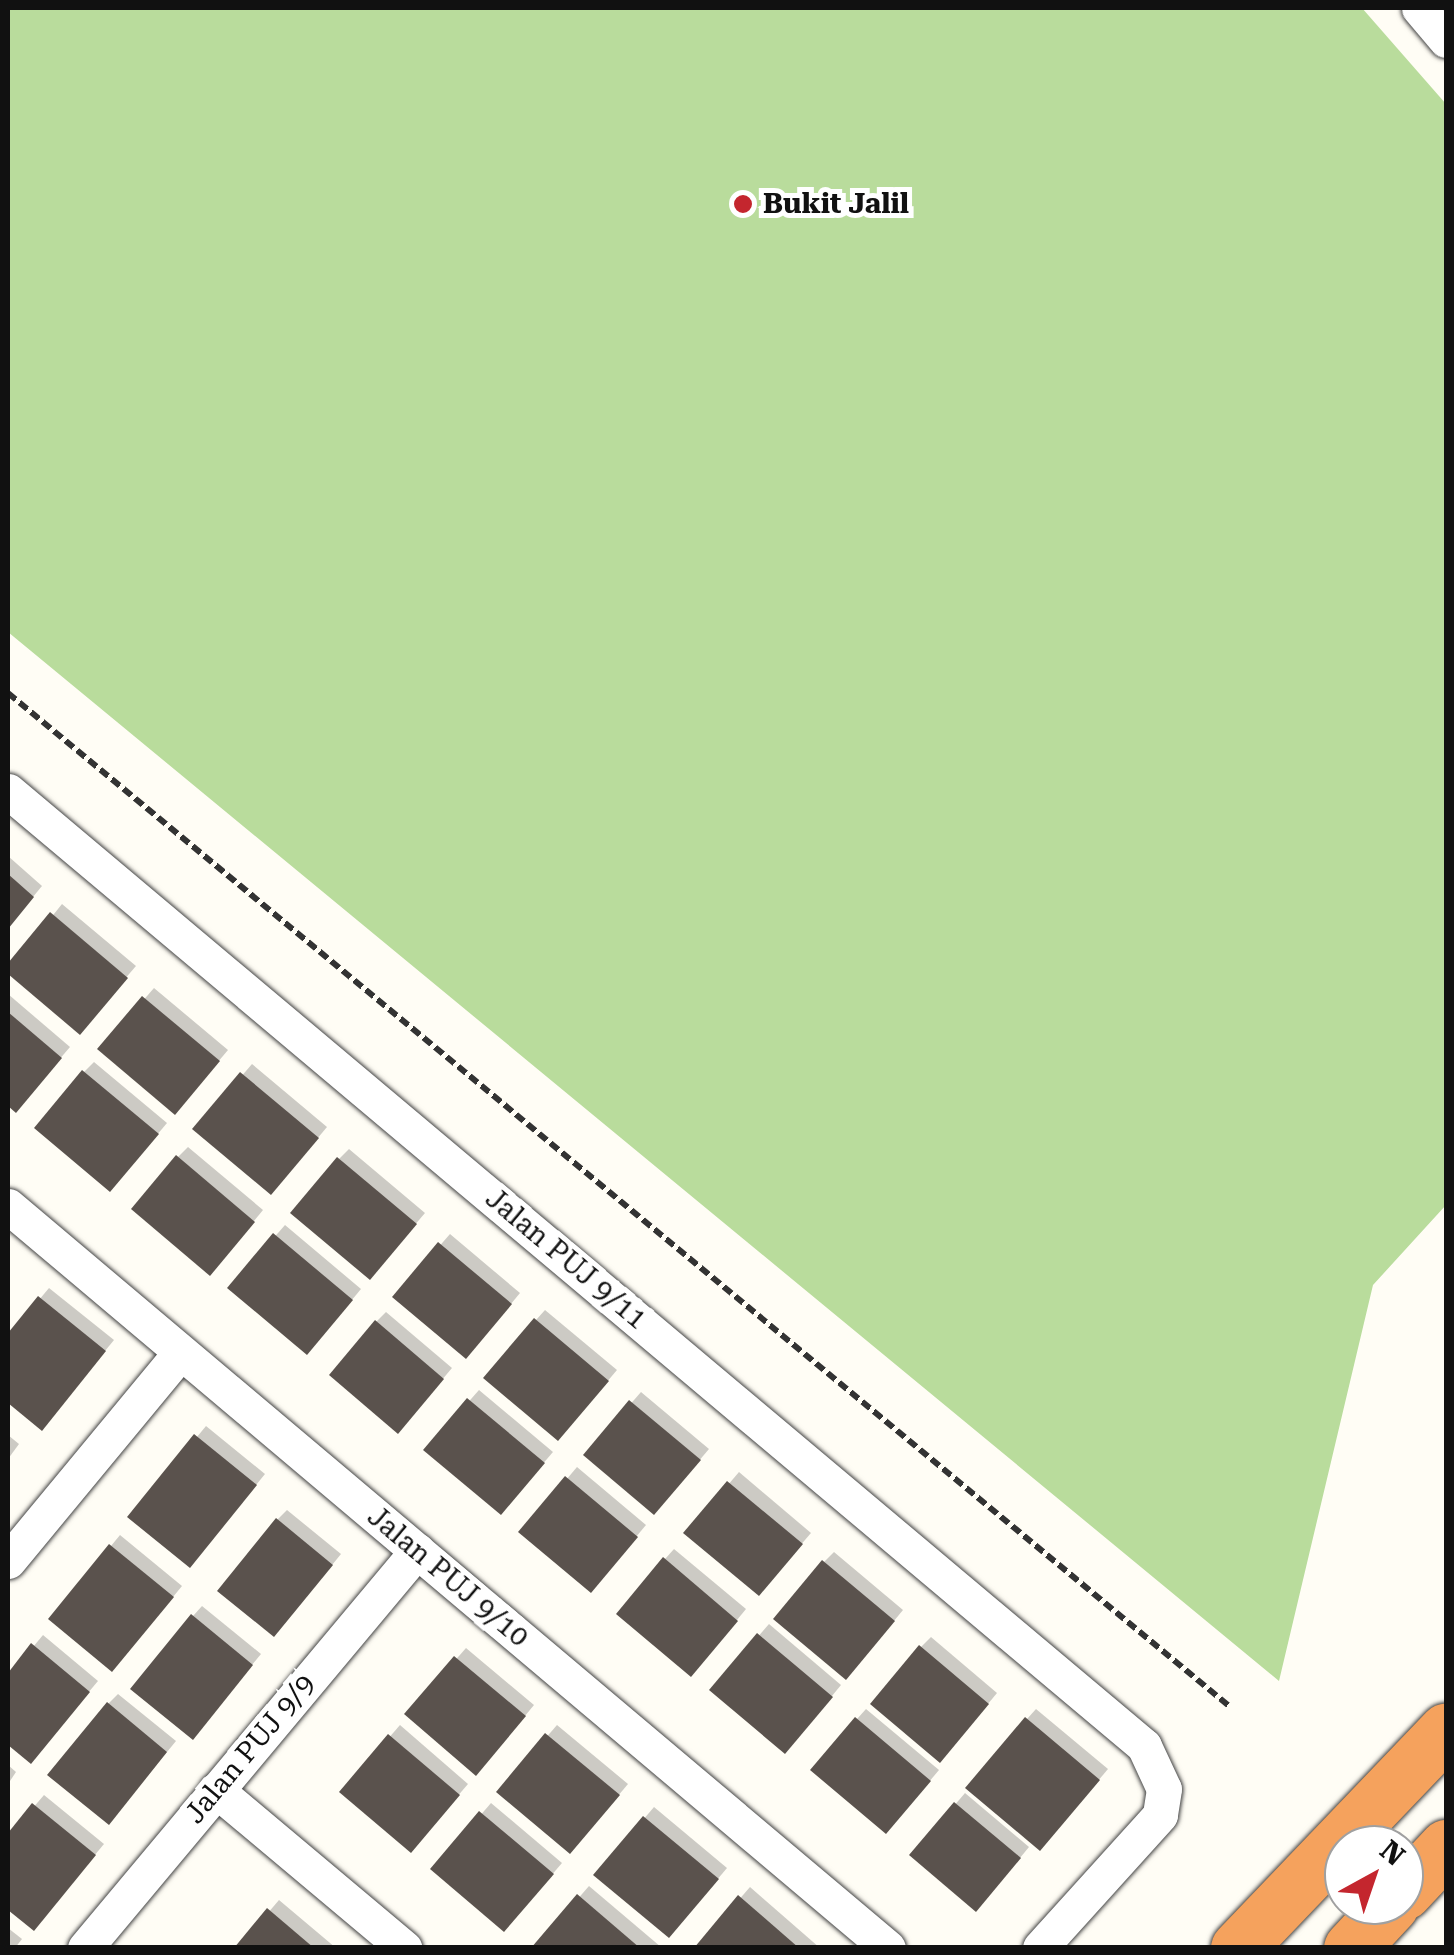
<!DOCTYPE html>
<style>
body{margin:0}
#map{position:relative;width:1454px;height:1955px;overflow:hidden;background:#fffdf5;font-family:"Roboto Serif",serif}
div>[style]{position:absolute}
.forest>*{inset:0;background:#b9dc9c}
.shadow>*{inset:0;background:#0003}
.building>*{inset:0;background:#5a524d}
.path>*{height:6px;margin-top:-3px;transform-origin:0;background:repeating-linear-gradient(90deg,#333 0 10px,transparent 0 15px)}
.roads{filter:drop-shadow(0 0 2px #444) drop-shadow(0 0 2px #444)}
.street>*{height:35px;margin:-17.5px;padding:0 17.5px;transform-origin:17.5px;border-radius:17.5px;background:#fff}
.highway>*{height:55px;margin:-27.5px;padding:0 27.5px;transform-origin:27.5px;border-radius:27.5px;background:#f5a25d}
.dots>*{width:28px;height:28px;translate:-50% -50%;box-sizing:border-box;border:5px solid #fff;border-radius:50%}
span{translate:-50% -50%;white-space:nowrap;text-align:center;line-height:1.15;-webkit-text-stroke:10px #fff;paint-order:stroke}
.poi-label{font-size:28px;color:#111;font-weight:700}
.left{translate:0 -50%;text-align:left}
.street-label{font-size:28px;color:#111}
.frame{position:absolute;inset:0;border:10px solid #111;pointer-events:none}
.north{position:absolute;left:1324px;top:1825px;width:100px;height:100px;box-sizing:border-box;background:#fff;border:2px solid #a0a0a0;border-radius:50%;rotate:40deg;font-size:28px;font-weight:700;line-height:40px;text-align:center;color:#111}
.north::after{content:'';display:block;margin:auto;width:35px;height:45px;background:#c4262e;clip-path:polygon(50% 0,100% 100%,50% 72%,0 100%)}
</style>
<div id="map">
<div class="forest">
<i style="clip-path:polygon(8px 8px,1362px 8px,1446px 104px,1446px 1205px,1373px 1285px,1279px 1681px,8px 632px)"></i>
</div>
<div class="shadow">
<i style="clip-path:polygon(8px 856px,42px 886px,8px 927px)"></i>
<i style="clip-path:polygon(62px 904px,136px 966px,80px 1031px,8px 971px)"></i>
<i style="clip-path:polygon(154px 988px,228px 1050px,185px 1101px,101px 1049px)"></i>
<i style="clip-path:polygon(8px 994px,70px 1047px,16px 1110px,8px 1102px)"></i>
<i style="clip-path:polygon(94px 1062px,167px 1123px,120px 1179px,84px 1072px)"></i>
<i style="clip-path:polygon(252px 1064px,327px 1127px,281px 1182px,196px 1129px)"></i>
<i style="clip-path:polygon(188px 1147px,263px 1210px,220px 1262px,178px 1157px)"></i>
<i style="clip-path:polygon(349px 1149px,425px 1213px,379px 1267px,339px 1159px)"></i>
<i style="clip-path:polygon(285px 1225px,361px 1289px,317px 1342px,231px 1287px)"></i>
<i style="clip-path:polygon(450px 1234px,520px 1293px,476px 1346px,396px 1296px)"></i>
<i style="clip-path:polygon(49px 1288px,114px 1340px,42px 1428px,8px 1400px,8px 1337px)"></i>
<i style="clip-path:polygon(545px 1310px,617px 1370px,568px 1428px,536px 1320px)"></i>
<i style="clip-path:polygon(386px 1312px,452px 1368px,408px 1420px,376px 1322px)"></i>
<i style="clip-path:polygon(479px 1390px,553px 1452px,510px 1502px,426px 1450px)"></i>
<i style="clip-path:polygon(641px 1392px,709px 1449px,664px 1502px,586px 1455px)"></i>
<i style="clip-path:polygon(206px 1426px,265px 1474px,199px 1555px,131px 1517px)"></i>
<i style="clip-path:polygon(8px 1435px,19px 1444px,8px 1459px)"></i>
<i style="clip-path:polygon(577px 1467px,646px 1525px,600px 1580px,522px 1532px)"></i>
<i style="clip-path:polygon(739px 1472px,811px 1533px,768px 1583px,687px 1533px)"></i>
<i style="clip-path:polygon(287px 1510px,341px 1554px,284px 1624px,277px 1520px)"></i>
<i style="clip-path:polygon(120px 1535px,182px 1586px,122px 1659px,51px 1619px)"></i>
<i style="clip-path:polygon(674px 1549px,746px 1609px,701px 1664px,665px 1559px)"></i>
<i style="clip-path:polygon(834px 1552px,903px 1610px,856px 1667px,824px 1562px)"></i>
<i style="clip-path:polygon(202px 1606px,261px 1654px,202px 1726px,193px 1616px)"></i>
<i style="clip-path:polygon(769px 1624px,841px 1685px,795px 1741px,712px 1690px)"></i>
<i style="clip-path:polygon(43px 1635px,98px 1681px,31px 1761px,8px 1742px,8px 1677px)"></i>
<i style="clip-path:polygon(931px 1637px,997px 1693px,950px 1750px,921px 1647px)"></i>
<i style="clip-path:polygon(466px 1648px,534px 1705px,486px 1763px,408px 1714px)"></i>
<i style="clip-path:polygon(118px 1694px,176px 1741px,118px 1812px,108px 1704px)"></i>
<i style="clip-path:polygon(866px 1709px,939px 1770px,896px 1821px,857px 1719px)"></i>
<i style="clip-path:polygon(1036px 1709px,1108px 1769px,1050px 1838px,1027px 1719px)"></i>
<i style="clip-path:polygon(400px 1725px,468px 1784px,420px 1840px,342px 1792px)"></i>
<i style="clip-path:polygon(557px 1725px,628px 1784px,580px 1841px,499px 1792px)"></i>
<i style="clip-path:polygon(8px 1765px,16px 1772px,8px 1784px)"></i>
<i style="clip-path:polygon(965px 1793px,1029px 1847px,986px 1899px,912px 1855px)"></i>
<i style="clip-path:polygon(44px 1795px,104px 1844px,34px 1928px,8px 1906px,8px 1837px)"></i>
<i style="clip-path:polygon(491px 1803px,562px 1863px,514px 1919px,434px 1869px)"></i>
<i style="clip-path:polygon(654px 1807px,727px 1868px,679px 1925px,597px 1874px)"></i>
<i style="clip-path:polygon(589px 1886px,661px 1947px,660px 1948px,535px 1948px)"></i>
<i style="clip-path:polygon(750px 1887px,820px 1948px,697px 1948px)"></i>
<i style="clip-path:polygon(279px 1900px,336px 1948px,238px 1948px)"></i>
<i style="clip-path:polygon(8px 1928px,22px 1939px,15px 1948px,8px 1948px)"></i>
</div>
<div class="building">
<i style="clip-path:polygon(8px 874px,34px 897px,8px 929px)"></i>
<i style="clip-path:polygon(50px 912px,128px 978px,80px 1035px,8px 974px,8px 963px)"></i>
<i style="clip-path:polygon(142px 996px,220px 1061px,175px 1115px,97px 1049px)"></i>
<i style="clip-path:polygon(8px 1012px,62px 1058px,16px 1113px,8px 1106px)"></i>
<i style="clip-path:polygon(82px 1070px,159px 1134px,110px 1192px,34px 1128px)"></i>
<i style="clip-path:polygon(240px 1072px,319px 1138px,271px 1195px,192px 1129px)"></i>
<i style="clip-path:polygon(176px 1155px,255px 1222px,210px 1276px,131px 1209px)"></i>
<i style="clip-path:polygon(337px 1157px,417px 1224px,370px 1280px,290px 1213px)"></i>
<i style="clip-path:polygon(273px 1233px,353px 1300px,307px 1355px,227px 1288px)"></i>
<i style="clip-path:polygon(438px 1242px,512px 1304px,466px 1359px,392px 1297px)"></i>
<i style="clip-path:polygon(38px 1296px,106px 1351px,42px 1431px,8px 1403px,8px 1333px)"></i>
<i style="clip-path:polygon(534px 1318px,609px 1381px,558px 1441px,483px 1378px)"></i>
<i style="clip-path:polygon(375px 1320px,444px 1379px,398px 1434px,329px 1375px)"></i>
<i style="clip-path:polygon(467px 1398px,545px 1463px,501px 1515px,423px 1450px)"></i>
<i style="clip-path:polygon(629px 1400px,701px 1460px,654px 1515px,583px 1455px)"></i>
<i style="clip-path:polygon(194px 1434px,257px 1485px,190px 1568px,127px 1517px)"></i>
<i style="clip-path:polygon(565px 1476px,638px 1537px,591px 1593px,518px 1532px)"></i>
<i style="clip-path:polygon(727px 1481px,803px 1544px,759px 1596px,683px 1533px)"></i>
<i style="clip-path:polygon(276px 1518px,333px 1565px,274px 1637px,217px 1591px)"></i>
<i style="clip-path:polygon(109px 1544px,174px 1597px,112px 1672px,48px 1619px)"></i>
<i style="clip-path:polygon(663px 1557px,738px 1621px,691px 1677px,616px 1614px)"></i>
<i style="clip-path:polygon(822px 1560px,895px 1621px,846px 1680px,773px 1619px)"></i>
<i style="clip-path:polygon(191px 1614px,253px 1665px,193px 1740px,130px 1689px)"></i>
<i style="clip-path:polygon(757px 1633px,833px 1697px,785px 1754px,709px 1690px)"></i>
<i style="clip-path:polygon(31px 1643px,90px 1692px,31px 1764px,8px 1745px,8px 1673px)"></i>
<i style="clip-path:polygon(919px 1645px,989px 1704px,940px 1763px,870px 1704px)"></i>
<i style="clip-path:polygon(454px 1656px,526px 1716px,476px 1776px,404px 1714px)"></i>
<i style="clip-path:polygon(107px 1702px,167px 1752px,109px 1825px,47px 1775px)"></i>
<i style="clip-path:polygon(855px 1717px,931px 1781px,886px 1834px,810px 1770px)"></i>
<i style="clip-path:polygon(1025px 1717px,1100px 1780px,1040px 1851px,965px 1788px)"></i>
<i style="clip-path:polygon(545px 1733px,620px 1795px,570px 1854px,496px 1792px)"></i>
<i style="clip-path:polygon(388px 1734px,460px 1795px,411px 1853px,339px 1792px)"></i>
<i style="clip-path:polygon(954px 1802px,1021px 1858px,976px 1912px,909px 1855px)"></i>
<i style="clip-path:polygon(32px 1803px,96px 1855px,34px 1931px,8px 1910px,8px 1833px)"></i>
<i style="clip-path:polygon(479px 1811px,554px 1874px,504px 1932px,430px 1869px)"></i>
<i style="clip-path:polygon(643px 1816px,719px 1879px,669px 1938px,593px 1875px)"></i>
<i style="clip-path:polygon(577px 1894px,640px 1948px,531px 1948px)"></i>
<i style="clip-path:polygon(738px 1895px,799px 1948px,694px 1948px)"></i>
<i style="clip-path:polygon(267px 1908px,314px 1948px,234px 1948px)"></i>
</div>
<div class="path">
<i style="left:8px;top:693px;width:1587px;rotate:39.68deg"></i>
</div>
<div class="roads">
<div class="street">
<i style="left:1419px;top:8px;width:42px;rotate:49.8deg"></i>
<i style="left:8px;top:791px;width:1484px;rotate:40.05deg"></i>
<i style="left:1144px;top:1746px;width:47px;rotate:65.1deg"></i>
<i style="left:1164px;top:1789px;width:26px;rotate:99deg"></i>
<i style="left:1160px;top:1815px;width:179px;rotate:132.1deg"></i>
<i style="left:8px;top:1206px;width:1151px;rotate:40.14deg"></i>
<i style="left:8px;top:1561px;width:270px;rotate:-50.4deg"></i>
<i style="left:216px;top:1790px;width:246px;rotate:40deg"></i>
<i style="left:85px;top:1948px;width:518px;rotate:-50.1deg"></i>
</div>
<div class="highway">
<i style="left:1404px;top:1892px;width:62px;rotate:-47deg"></i>
<i style="left:1238px;top:1948px;width:301px;rotate:-46.3deg"></i>
<i style="left:1351px;top:1948px;width:59px;rotate:-47.1deg"></i>
</div>
</div>
<div class="dots">
<i style="left:743px;top:204px;background:#c4262e"></i>
</div>
<div class="poi-label">
<span class="left" style="left:763px;top:204px">Bukit Jalil</span>
</div>
<div class="street-label">
<span style="left:566px;top:1259px;rotate:40deg">Jalan PUJ 9/11</span>
<span style="left:448px;top:1577px;rotate:40deg">Jalan PUJ 9/10</span>
<span style="left:250px;top:1749px;rotate:-50deg">Jalan PUJ 9/9</span>
</div>
<div class="frame"></div>
<div class="north">N</div>
</div>
